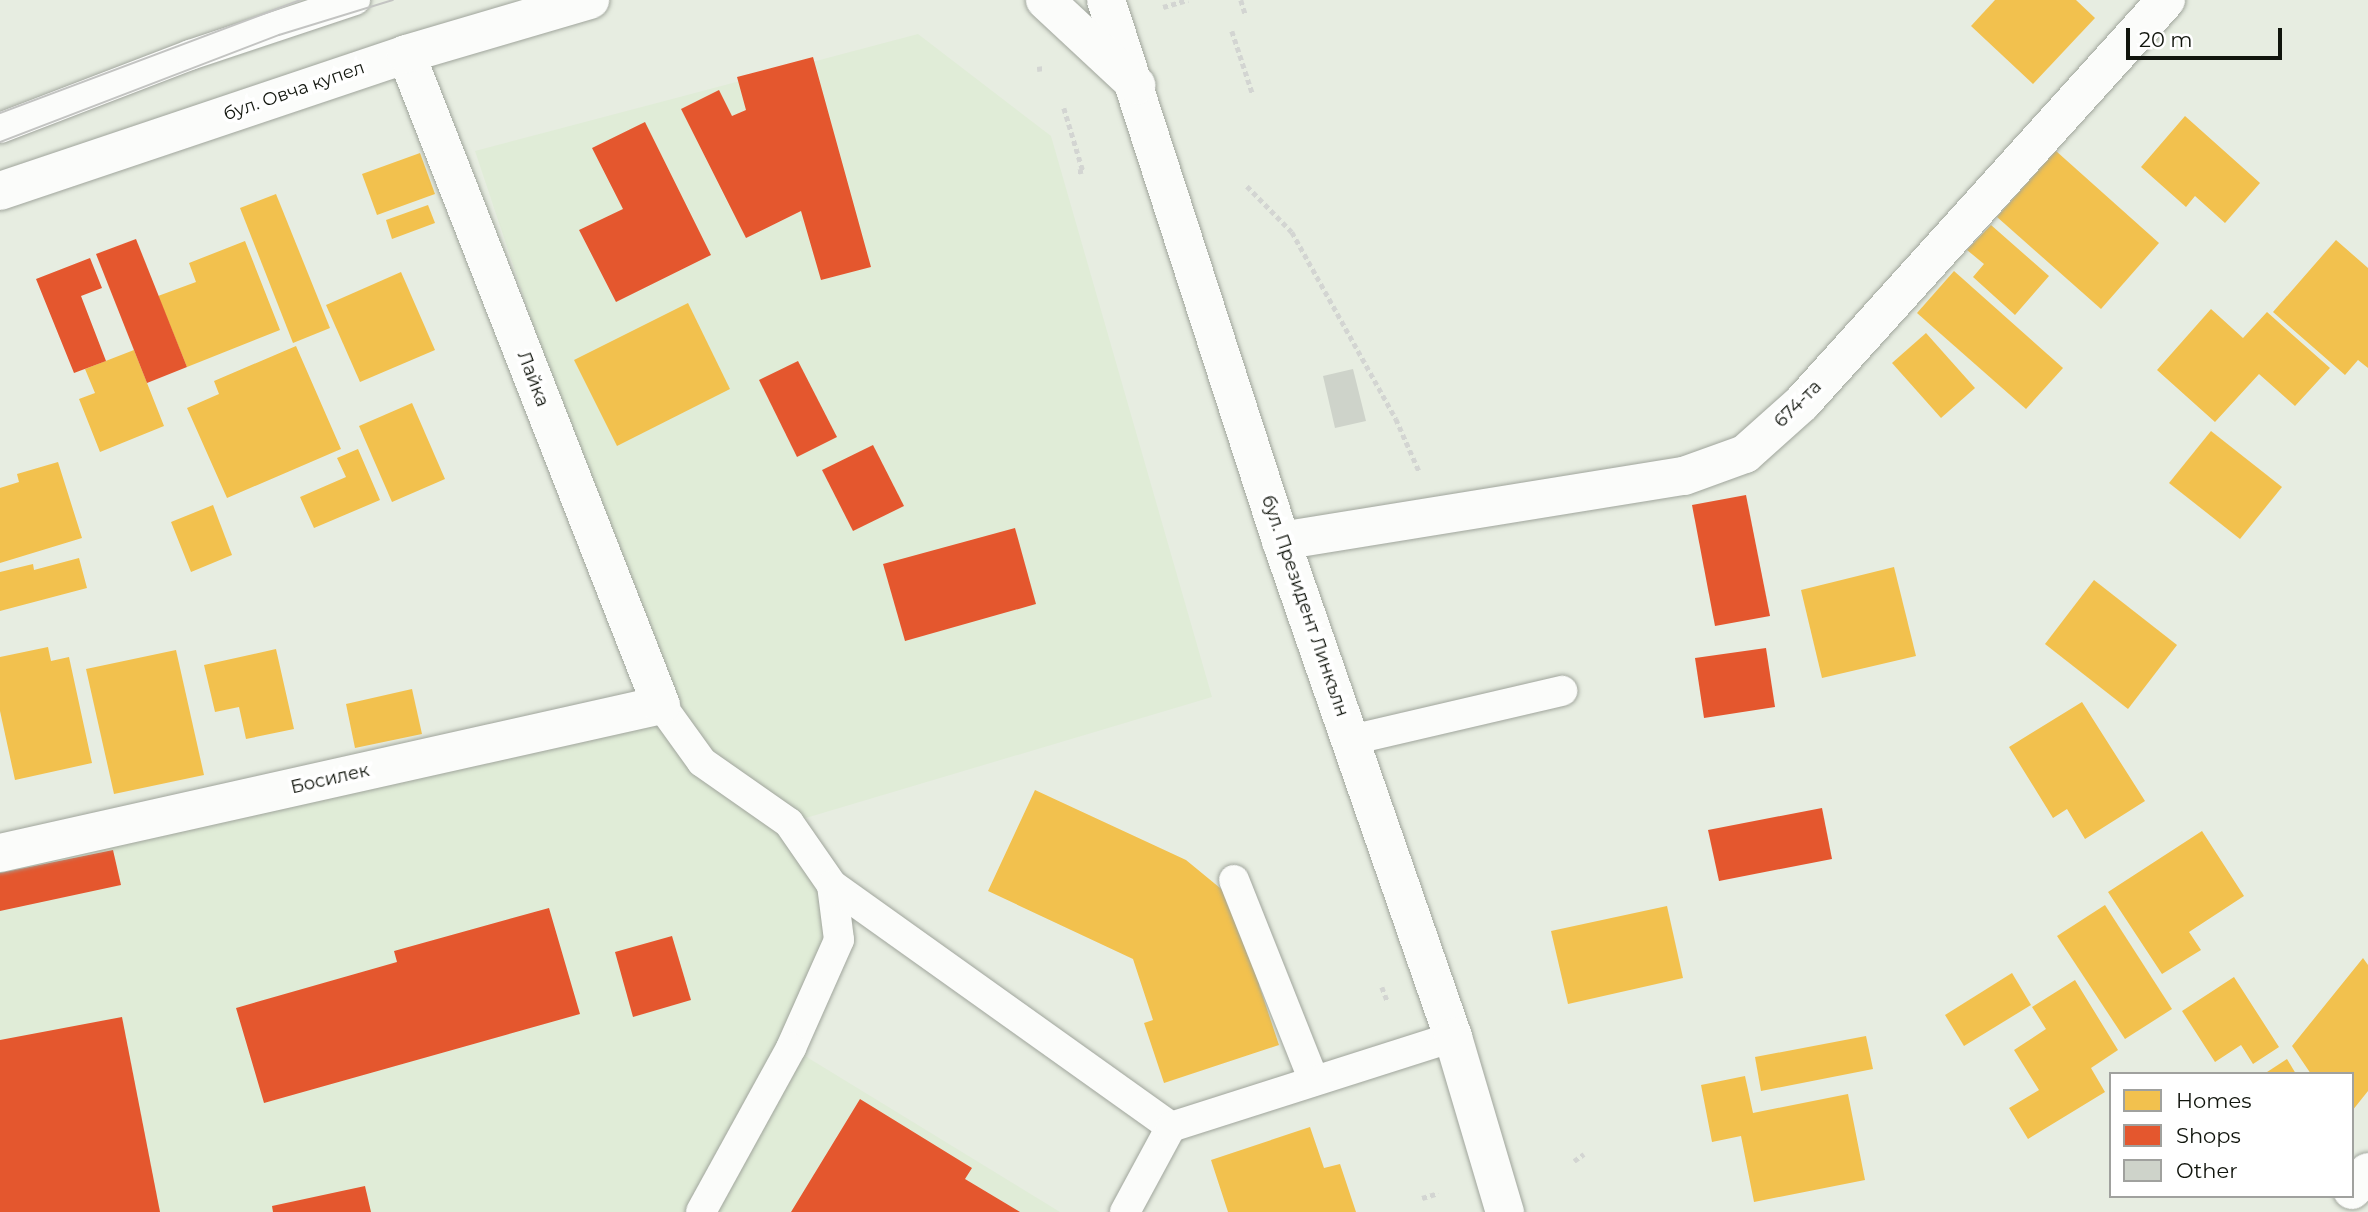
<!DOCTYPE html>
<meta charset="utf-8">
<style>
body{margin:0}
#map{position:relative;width:2368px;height:1212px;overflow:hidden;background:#e7ede1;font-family:Montserrat,sans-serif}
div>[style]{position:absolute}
.built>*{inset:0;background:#e0ecd7}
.homes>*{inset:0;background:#f2c14e}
.shops>*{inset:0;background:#e4572e}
.building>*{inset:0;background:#ced3ca}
.path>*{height:4.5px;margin-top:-2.25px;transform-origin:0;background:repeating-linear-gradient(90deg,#d3d5d2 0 5px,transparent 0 8.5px)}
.roads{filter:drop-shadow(0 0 2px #a0a59c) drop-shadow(0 0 2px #a0a59c)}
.service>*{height:30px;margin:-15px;padding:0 15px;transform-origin:15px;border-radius:15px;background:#fbfcfa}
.minor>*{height:38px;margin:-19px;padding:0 19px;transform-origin:19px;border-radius:19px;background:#fbfcfa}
.tertiary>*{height:38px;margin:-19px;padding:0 19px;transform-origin:19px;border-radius:19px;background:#fbfcfa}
.secondary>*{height:38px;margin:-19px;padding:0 19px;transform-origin:19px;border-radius:19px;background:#fbfcfa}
.tram>*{height:2px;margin:-1px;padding:0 1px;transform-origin:1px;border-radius:1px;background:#c3c4c2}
span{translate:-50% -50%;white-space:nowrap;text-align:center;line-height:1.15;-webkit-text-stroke:7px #fff;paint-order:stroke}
.street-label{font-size:18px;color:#11150d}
.legend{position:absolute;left:2109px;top:1072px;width:245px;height:126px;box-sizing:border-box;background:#fff;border:2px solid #a0a19e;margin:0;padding:9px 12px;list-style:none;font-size:21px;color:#11150d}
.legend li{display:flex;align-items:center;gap:14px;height:35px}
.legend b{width:35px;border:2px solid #a0a19e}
.scale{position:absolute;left:2126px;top:28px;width:156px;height:32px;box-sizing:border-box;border:4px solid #11150d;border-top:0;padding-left:9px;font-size:21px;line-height:24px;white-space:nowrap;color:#11150d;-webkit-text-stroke:5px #fff;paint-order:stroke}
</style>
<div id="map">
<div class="built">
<i style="clip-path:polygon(918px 34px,1051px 136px,1212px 697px,789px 823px,839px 940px,792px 1048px,1060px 1212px,0 1212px,0 872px,660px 705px,475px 151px)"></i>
</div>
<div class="homes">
<i style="clip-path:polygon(1995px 0,2076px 0,2095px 18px,2033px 84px,1971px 26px)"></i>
<i style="clip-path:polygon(2185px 116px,2260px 183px,2225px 223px,2195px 196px,2186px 207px,2141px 167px)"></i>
<i style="clip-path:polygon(2056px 151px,2159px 243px,2101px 309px,1997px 217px)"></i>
<i style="clip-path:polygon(420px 153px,435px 194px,377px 215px,362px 174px)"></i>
<i style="clip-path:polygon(276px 194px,330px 328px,293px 343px,240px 208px)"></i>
<i style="clip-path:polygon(428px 205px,435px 223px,392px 239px,386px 220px)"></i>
<i style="clip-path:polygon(1991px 225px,2049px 276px,2015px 315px,1973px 277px,1984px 264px,1967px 250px)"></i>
<i style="clip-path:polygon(2336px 240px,2368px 268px,2368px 368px,2358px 360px,2345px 375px,2273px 312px)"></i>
<i style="clip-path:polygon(245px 241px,280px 330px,187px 367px,158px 296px,196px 282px,189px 263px)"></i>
<i style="clip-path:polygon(1954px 271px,2063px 368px,2026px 409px,1917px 313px)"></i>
<i style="clip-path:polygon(401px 272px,435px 350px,360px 382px,326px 305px)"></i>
<i style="clip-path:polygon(688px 303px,730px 389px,617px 446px,574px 360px)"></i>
<i style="clip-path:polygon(2211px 309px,2243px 338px,2267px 312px,2330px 368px,2295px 406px,2259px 374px,2215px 422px,2157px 370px)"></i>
<i style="clip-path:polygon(1926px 333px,1975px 388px,1941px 418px,1892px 363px)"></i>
<i style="clip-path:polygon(296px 346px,341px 449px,227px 498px,187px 408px,219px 394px,214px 381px)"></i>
<i style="clip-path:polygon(134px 350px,164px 426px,100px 452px,79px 399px,95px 393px,85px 369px)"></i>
<i style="clip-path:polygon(412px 403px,445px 479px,392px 502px,359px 426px)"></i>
<i style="clip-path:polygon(2211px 431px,2282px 487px,2240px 539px,2169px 483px)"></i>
<i style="clip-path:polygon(358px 449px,380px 500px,314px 528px,300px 497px,346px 477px,337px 458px)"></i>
<i style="clip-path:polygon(58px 462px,82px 538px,0 563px,0 488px,19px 482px,17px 474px)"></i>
<i style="clip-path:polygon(213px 505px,232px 555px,191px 572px,171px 522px)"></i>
<i style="clip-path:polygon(79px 558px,87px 588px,0 611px,0 572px,33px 564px,34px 570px)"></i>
<i style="clip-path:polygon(1894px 567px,1916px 656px,1822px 678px,1801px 590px)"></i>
<i style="clip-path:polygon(2094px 580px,2177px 645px,2128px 709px,2045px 644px)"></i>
<i style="clip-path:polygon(48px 647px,51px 661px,69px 657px,92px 763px,15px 780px,0 711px,0 657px)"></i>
<i style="clip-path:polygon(276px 649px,294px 729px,246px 739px,239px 707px,215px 712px,204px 665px)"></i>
<i style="clip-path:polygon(176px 650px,204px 775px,114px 794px,86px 669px)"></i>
<i style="clip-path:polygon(412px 689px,422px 734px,355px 748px,346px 704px)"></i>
<i style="clip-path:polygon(2082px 702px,2145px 801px,2085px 839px,2067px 809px,2053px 818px,2009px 747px)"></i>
<i style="clip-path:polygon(1035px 790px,1186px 860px,1231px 897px,1268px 982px,1259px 985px,1279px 1045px,1164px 1083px,1144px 1023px,1153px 1020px,1133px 959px,988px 891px)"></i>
<i style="clip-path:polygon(2202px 831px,2244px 896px,2189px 932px,2201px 950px,2162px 974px,2108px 892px)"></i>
<i style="clip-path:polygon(2105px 905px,2172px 1009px,2125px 1039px,2057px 936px)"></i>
<i style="clip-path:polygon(1667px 906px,1683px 978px,1568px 1004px,1551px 931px)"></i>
<i style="clip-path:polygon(2363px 958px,2368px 965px,2368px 1091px,2352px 1111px,2352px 1074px,2311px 1074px,2292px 1046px)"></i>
<i style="clip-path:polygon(2012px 973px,2031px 1005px,1964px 1046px,1945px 1015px)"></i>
<i style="clip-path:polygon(2234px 977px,2279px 1047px,2253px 1064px,2241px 1045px,2215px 1062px,2182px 1011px)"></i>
<i style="clip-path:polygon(2075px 980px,2118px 1050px,2091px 1068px,2105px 1092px,2028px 1139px,2009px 1108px,2039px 1090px,2014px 1050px,2046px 1029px,2032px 1007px)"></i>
<i style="clip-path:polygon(1866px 1036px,1873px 1069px,1761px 1091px,1755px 1057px)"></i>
<i style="clip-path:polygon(2287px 1059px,2296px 1074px,2264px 1074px)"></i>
<i style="clip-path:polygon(1745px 1076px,1753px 1113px,1848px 1094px,1865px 1180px,1754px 1202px,1741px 1136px,1712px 1142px,1701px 1085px)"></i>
<i style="clip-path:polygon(1310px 1127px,1324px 1168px,1340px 1164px,1356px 1212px,1228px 1212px,1211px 1160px)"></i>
</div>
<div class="shops">
<i style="clip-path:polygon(813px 57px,871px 267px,821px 280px,801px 211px,746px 238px,681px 109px,719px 90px,732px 116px,746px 110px,737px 77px)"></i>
<i style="clip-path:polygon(645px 122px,711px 255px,616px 302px,579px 230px,623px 209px,592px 148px)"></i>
<i style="clip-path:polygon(136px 239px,187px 367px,147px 383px,96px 254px)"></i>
<i style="clip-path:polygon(90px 258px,102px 288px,81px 296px,106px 361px,74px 373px,36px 279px)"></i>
<i style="clip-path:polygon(798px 361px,837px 437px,797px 457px,759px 380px)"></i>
<i style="clip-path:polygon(873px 445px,904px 506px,853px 531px,822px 470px)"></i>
<i style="clip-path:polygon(1746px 495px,1770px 616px,1715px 626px,1692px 505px)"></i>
<i style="clip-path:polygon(1015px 528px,1036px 604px,905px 641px,883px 564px)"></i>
<i style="clip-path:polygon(1766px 648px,1775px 707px,1704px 718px,1695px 658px)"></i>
<i style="clip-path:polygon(1822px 808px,1832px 859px,1719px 881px,1708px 830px)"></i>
<i style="clip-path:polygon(113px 850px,121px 885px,0 911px,0 873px)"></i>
<i style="clip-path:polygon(549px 908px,580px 1014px,264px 1103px,236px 1008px,397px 962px,394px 951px)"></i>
<i style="clip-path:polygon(672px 936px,691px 1000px,633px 1017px,615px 952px)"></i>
<i style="clip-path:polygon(122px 1017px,160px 1212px,0 1212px,0 1040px)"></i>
<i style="clip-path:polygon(860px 1099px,972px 1168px,965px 1179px,1020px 1212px,791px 1212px)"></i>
<i style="clip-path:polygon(365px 1186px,371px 1212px,273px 1212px,272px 1206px)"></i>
</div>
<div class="building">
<i style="clip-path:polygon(1353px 369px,1366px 421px,1335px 428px,1323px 376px)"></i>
</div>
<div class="path">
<i style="left:1241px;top:0;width:14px;rotate:73deg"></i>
<i style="left:1163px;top:7px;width:26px;rotate:-16deg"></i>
<i style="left:1232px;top:31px;width:67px;rotate:71.8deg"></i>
<i style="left:1037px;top:69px;width:7px;rotate:-8deg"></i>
<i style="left:1064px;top:108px;width:66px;rotate:73.2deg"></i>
<i style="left:1083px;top:171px;width:8px;rotate:166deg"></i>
<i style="left:1247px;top:186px;width:64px;rotate:45.6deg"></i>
<i style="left:1292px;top:232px;width:214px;rotate:60.9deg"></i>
<i style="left:1396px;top:419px;width:57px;rotate:66.1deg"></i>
<i style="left:1382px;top:987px;width:14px;rotate:69deg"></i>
<i style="left:1574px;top:1161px;width:12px;rotate:-35deg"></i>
<i style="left:1422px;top:1198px;width:17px;rotate:-17deg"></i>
</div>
<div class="roads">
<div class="service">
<i style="left:0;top:128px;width:204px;rotate:-21deg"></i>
<i style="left:190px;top:55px;width:174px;rotate:-18.4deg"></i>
<i style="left:661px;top:705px;width:70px;rotate:54.3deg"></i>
<i style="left:702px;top:762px;width:106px;rotate:35deg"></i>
<i style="left:789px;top:823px;width:75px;rotate:55.3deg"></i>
<i style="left:832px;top:885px;width:55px;rotate:82.7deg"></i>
<i style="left:839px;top:940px;width:118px;rotate:114deg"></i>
<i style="left:791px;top:1048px;width:187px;rotate:118.8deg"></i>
<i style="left:1351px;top:740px;width:217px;rotate:-13.1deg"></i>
<i style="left:1234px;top:880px;width:216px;rotate:68.3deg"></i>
<i style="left:832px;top:885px;width:417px;rotate:35.5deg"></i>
<i style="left:1125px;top:1212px;width:97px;rotate:-61.6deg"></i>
<i style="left:1171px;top:1127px;width:296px;rotate:-17.7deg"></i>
</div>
<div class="minor">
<i style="left:1281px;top:541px;width:408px;rotate:-9.2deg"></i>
<i style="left:1684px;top:476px;width:65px;rotate:-19.8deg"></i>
<i style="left:1745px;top:454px;width:76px;rotate:-41.8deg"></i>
<i style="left:1802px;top:403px;width:543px;rotate:-47.91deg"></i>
<i style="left:0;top:853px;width:677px;rotate:-12.62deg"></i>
<i style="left:661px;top:705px;width:699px;rotate:-111.39deg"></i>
<i style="left:2352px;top:1190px;width:24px;rotate:-48deg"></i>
</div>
<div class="tertiary">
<i style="left:1106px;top:0;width:569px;rotate:72.07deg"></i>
<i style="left:1281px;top:541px;width:525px;rotate:70.87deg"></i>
<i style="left:1453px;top:1037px;width:183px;rotate:73.5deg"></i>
</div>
<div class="secondary">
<i style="left:1045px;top:0;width:125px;rotate:43deg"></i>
<i style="left:0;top:191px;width:428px;rotate:-18.6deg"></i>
<i style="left:406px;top:54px;width:192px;rotate:-16.4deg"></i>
</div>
</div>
<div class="tram">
<i style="left:0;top:113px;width:321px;rotate:-20.6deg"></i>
<i style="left:0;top:142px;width:299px;rotate:-21deg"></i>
<i style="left:279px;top:35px;width:119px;rotate:-17.1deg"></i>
</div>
<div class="street-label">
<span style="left:294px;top:91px;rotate:-19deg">бул. Овча купел</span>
<span style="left:533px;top:379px;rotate:69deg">Лайка</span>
<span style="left:1798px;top:404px;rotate:-45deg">674-та</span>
<span style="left:1305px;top:606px;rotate:71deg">бул. Президент Линкълн</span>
<span style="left:330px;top:779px;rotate:-13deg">Босилек</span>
</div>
<ul class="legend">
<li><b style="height:19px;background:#f2c14e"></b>Homes</li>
<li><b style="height:19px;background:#e4572e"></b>Shops</li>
<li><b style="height:19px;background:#ced3ca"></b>Other</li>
</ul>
<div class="scale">20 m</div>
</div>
